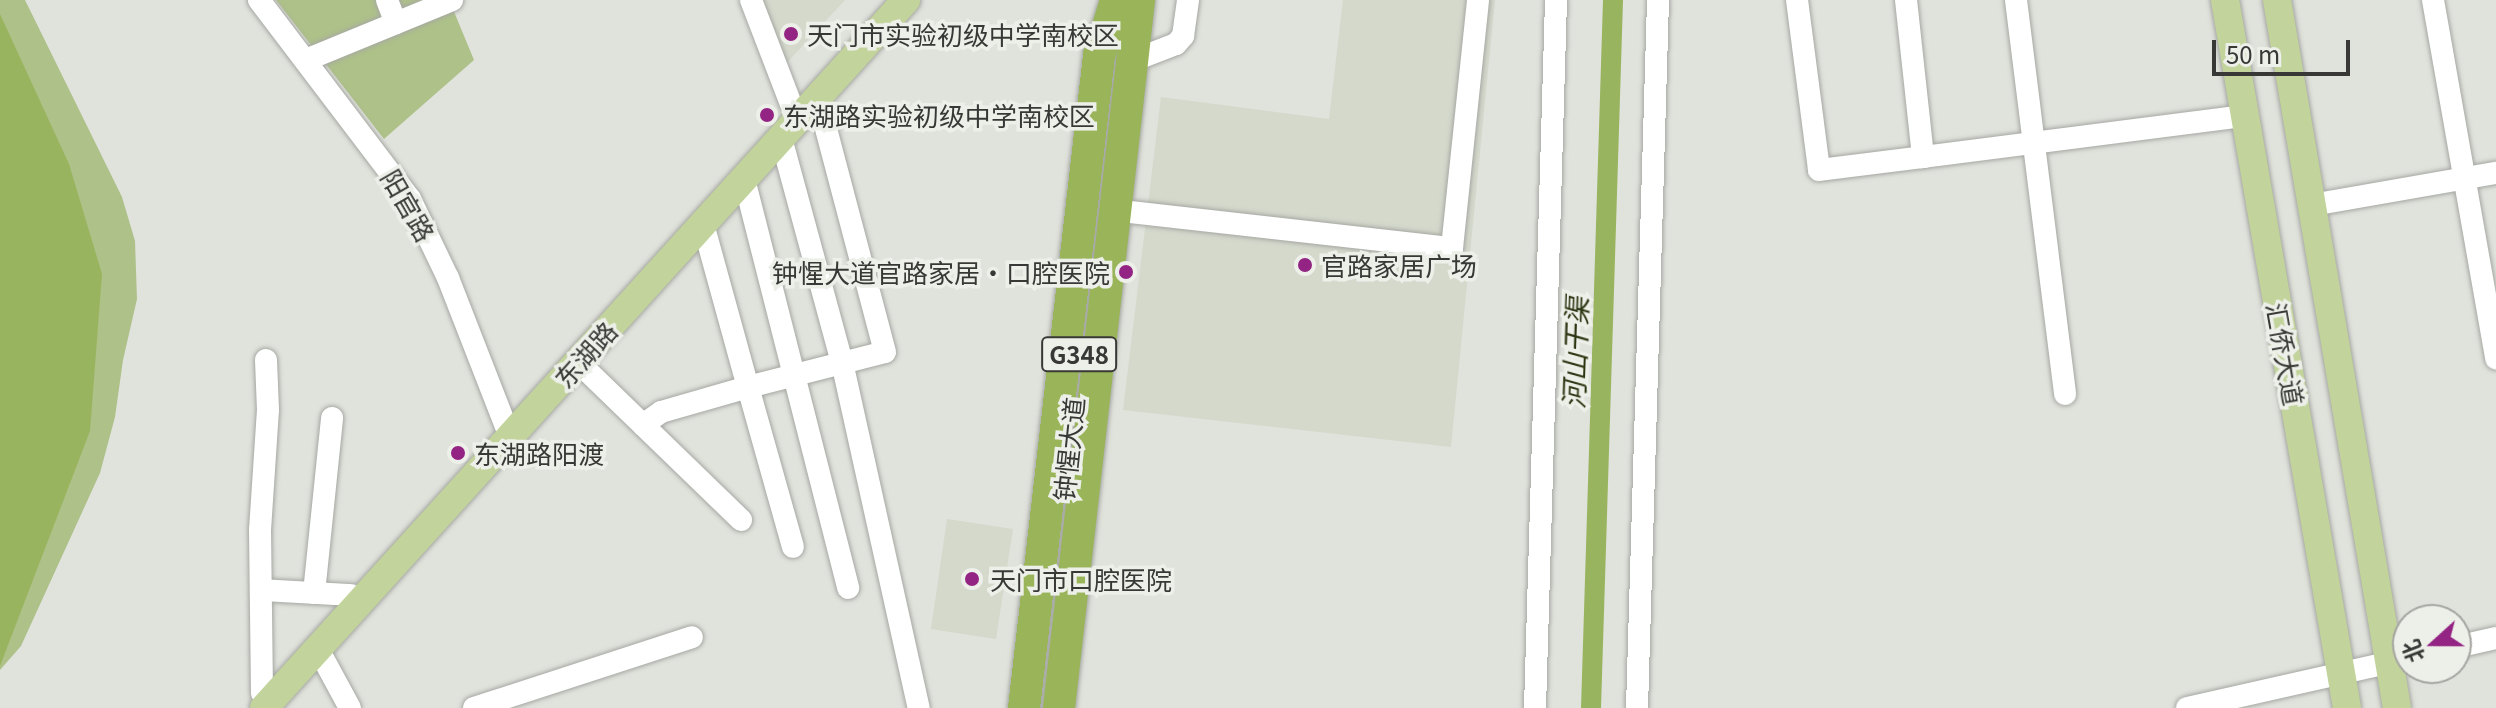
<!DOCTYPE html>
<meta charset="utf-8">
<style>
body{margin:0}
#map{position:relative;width:2496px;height:708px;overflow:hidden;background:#e0e2dc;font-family:Georgia,"Noto Sans SC",serif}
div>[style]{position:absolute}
.built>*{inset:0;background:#d4d9cc}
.green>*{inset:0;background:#aec189}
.water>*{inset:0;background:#99b45e}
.canal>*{height:20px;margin:-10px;padding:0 10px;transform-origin:10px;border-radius:10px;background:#99b45e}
.roads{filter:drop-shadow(0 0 2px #a6a8a3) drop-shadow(0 0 2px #a6a8a3)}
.minor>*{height:22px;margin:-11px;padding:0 11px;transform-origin:11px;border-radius:11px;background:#fff}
.major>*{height:28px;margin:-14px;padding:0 14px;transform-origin:14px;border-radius:14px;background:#c2d39b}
.highway>*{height:32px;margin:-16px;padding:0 16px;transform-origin:16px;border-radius:16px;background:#9ab559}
.dots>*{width:22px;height:22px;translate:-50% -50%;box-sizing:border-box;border:4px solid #edefe9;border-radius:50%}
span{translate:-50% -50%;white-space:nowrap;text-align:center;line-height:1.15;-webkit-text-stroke:7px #edefe9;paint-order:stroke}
.shield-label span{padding:2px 6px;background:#edefe9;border:2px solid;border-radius:6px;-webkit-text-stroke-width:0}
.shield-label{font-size:24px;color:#383836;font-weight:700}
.poi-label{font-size:26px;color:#383836}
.left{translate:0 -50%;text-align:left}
.right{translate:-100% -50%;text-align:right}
.street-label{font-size:26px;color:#383836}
.water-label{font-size:28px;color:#2c3612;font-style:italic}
.north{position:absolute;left:2392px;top:604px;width:80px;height:80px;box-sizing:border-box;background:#edefe9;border:2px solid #a5a6a1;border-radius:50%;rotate:249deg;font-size:22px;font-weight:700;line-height:32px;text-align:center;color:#383836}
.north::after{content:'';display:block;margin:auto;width:28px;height:36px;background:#932484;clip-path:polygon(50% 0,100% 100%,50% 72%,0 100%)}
.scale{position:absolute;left:2212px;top:40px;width:138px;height:36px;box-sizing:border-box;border:4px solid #383836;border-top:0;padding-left:10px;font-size:24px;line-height:28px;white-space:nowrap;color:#383836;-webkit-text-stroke:6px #edefe9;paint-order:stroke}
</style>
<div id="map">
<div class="built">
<i style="clip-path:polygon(755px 0,845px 0,782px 68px)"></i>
<i style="clip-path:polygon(1343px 0,1495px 0,1451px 447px,1123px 410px,1161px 97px,1329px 119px)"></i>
<i style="clip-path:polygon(947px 519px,1013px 529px,996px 639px,931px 629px)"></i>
</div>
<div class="green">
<i style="clip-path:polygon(0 0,25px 0,122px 197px,135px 241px,137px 299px,123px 360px,115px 417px,100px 473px,21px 646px,0 670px)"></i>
<i style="clip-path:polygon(276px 0,455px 0,450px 2px,474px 60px,384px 139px)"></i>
</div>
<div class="water">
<i style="clip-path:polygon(0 14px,69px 164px,102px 274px,90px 431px,0 666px)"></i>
</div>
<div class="canal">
<i style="left:1591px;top:708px;width:708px;rotate:-88.22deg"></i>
</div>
<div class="roads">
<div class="minor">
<i style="left:259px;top:0;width:250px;rotate:52.8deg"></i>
<i style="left:410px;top:199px;width:88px;rotate:64.3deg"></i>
<i style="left:448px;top:278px;width:171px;rotate:68.7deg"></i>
<i style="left:387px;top:0;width:25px;rotate:69deg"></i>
<i style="left:751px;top:0;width:111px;rotate:69deg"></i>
<i style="left:1797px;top:0;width:171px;rotate:82.6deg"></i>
<i style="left:1819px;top:170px;width:105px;rotate:-7.1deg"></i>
<i style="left:1906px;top:0;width:158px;rotate:83.8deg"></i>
<i style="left:1923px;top:157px;width:325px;rotate:-7.3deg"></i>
<i style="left:2016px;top:0;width:397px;rotate:82.9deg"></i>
<i style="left:2433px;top:0;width:364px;rotate:80deg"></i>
<i style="left:306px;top:60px;width:158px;rotate:-22.3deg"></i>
<i style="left:1132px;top:61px;width:47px;rotate:-21.1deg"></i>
<i style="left:1176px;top:44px;width:11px;rotate:-49deg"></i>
<i style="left:1183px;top:36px;width:36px;rotate:-82deg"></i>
<i style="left:781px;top:138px;width:232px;rotate:74.8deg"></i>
<i style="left:842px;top:362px;width:354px;rotate:77.5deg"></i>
<i style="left:744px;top:179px;width:422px;rotate:75.7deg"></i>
<i style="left:2312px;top:205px;width:187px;rotate:-9.9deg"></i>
<i style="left:1130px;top:212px;width:324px;rotate:6.4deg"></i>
<i style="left:1452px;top:248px;width:249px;rotate:-84deg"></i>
<i style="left:703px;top:224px;width:169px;rotate:74.6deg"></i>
<i style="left:748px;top:387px;width:141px;rotate:-14.3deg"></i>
<i style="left:885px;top:352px;width:263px;rotate:-104.8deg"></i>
<i style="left:578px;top:362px;width:227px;rotate:44.1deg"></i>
<i style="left:643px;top:425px;width:22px;rotate:-36deg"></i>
<i style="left:661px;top:412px;width:91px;rotate:-16deg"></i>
<i style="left:748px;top:387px;width:166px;rotate:74.3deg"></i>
<i style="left:261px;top:590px;width:90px;rotate:3.2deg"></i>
<i style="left:314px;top:593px;width:176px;rotate:-84.1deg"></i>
<i style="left:2456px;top:647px;width:41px;rotate:-12.7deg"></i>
<i style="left:318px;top:649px;width:67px;rotate:61.5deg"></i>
<i style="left:262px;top:693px;width:163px;rotate:-90.7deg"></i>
<i style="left:260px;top:530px;width:120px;rotate:-86.2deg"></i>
<i style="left:268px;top:410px;width:50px;rotate:-92.3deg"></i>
<i style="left:474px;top:708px;width:229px;rotate:-18deg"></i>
<i style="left:1535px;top:708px;width:708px;rotate:-88.3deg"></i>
<i style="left:1637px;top:708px;width:708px;rotate:-88.3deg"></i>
<i style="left:2187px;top:708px;width:227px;rotate:-12.7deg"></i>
</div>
<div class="major">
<i style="left:2225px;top:0;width:718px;rotate:80.22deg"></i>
<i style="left:2277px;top:0;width:718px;rotate:80.38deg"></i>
<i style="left:264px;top:708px;width:956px;rotate:-47.8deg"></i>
</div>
<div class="highway">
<i style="left:1024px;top:708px;width:656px;rotate:-83.44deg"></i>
<i style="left:1099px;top:56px;width:59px;rotate:-73.1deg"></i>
<i style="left:1059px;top:708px;width:713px;rotate:-83.55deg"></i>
</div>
</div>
<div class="dots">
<i style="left:791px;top:34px;background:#932484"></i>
<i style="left:767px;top:115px;background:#932484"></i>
<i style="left:1305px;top:265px;background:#932484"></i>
<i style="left:1126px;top:272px;background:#932484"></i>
<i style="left:458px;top:453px;background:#932484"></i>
<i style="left:972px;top:579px;background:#932484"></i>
</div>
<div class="shield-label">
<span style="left:1079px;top:354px">G348</span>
</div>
<div class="poi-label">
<span class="left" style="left:807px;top:34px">天门市实验初级中学南校区</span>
<span class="left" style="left:783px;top:115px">东湖路实验初级中学南校区</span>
<span class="left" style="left:1321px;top:265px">官路家居广场</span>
<span class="right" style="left:1110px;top:272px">钟惺大道官路家居·口腔医院</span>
<span class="left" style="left:474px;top:453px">东湖路阳渡</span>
<span class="left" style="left:990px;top:579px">天门市口腔医院</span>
</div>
<div class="street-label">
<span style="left:409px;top:205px;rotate:60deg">阳官路</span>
<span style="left:585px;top:354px;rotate:-48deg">东湖路</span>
<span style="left:2286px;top:354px;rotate:80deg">汇侨大道</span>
<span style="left:1068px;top:449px;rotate:-84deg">钟惺大道</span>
</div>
<div class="water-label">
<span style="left:1574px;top:353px;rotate:-88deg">河山干渠</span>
</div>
<div class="north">北</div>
<div class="scale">50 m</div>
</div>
